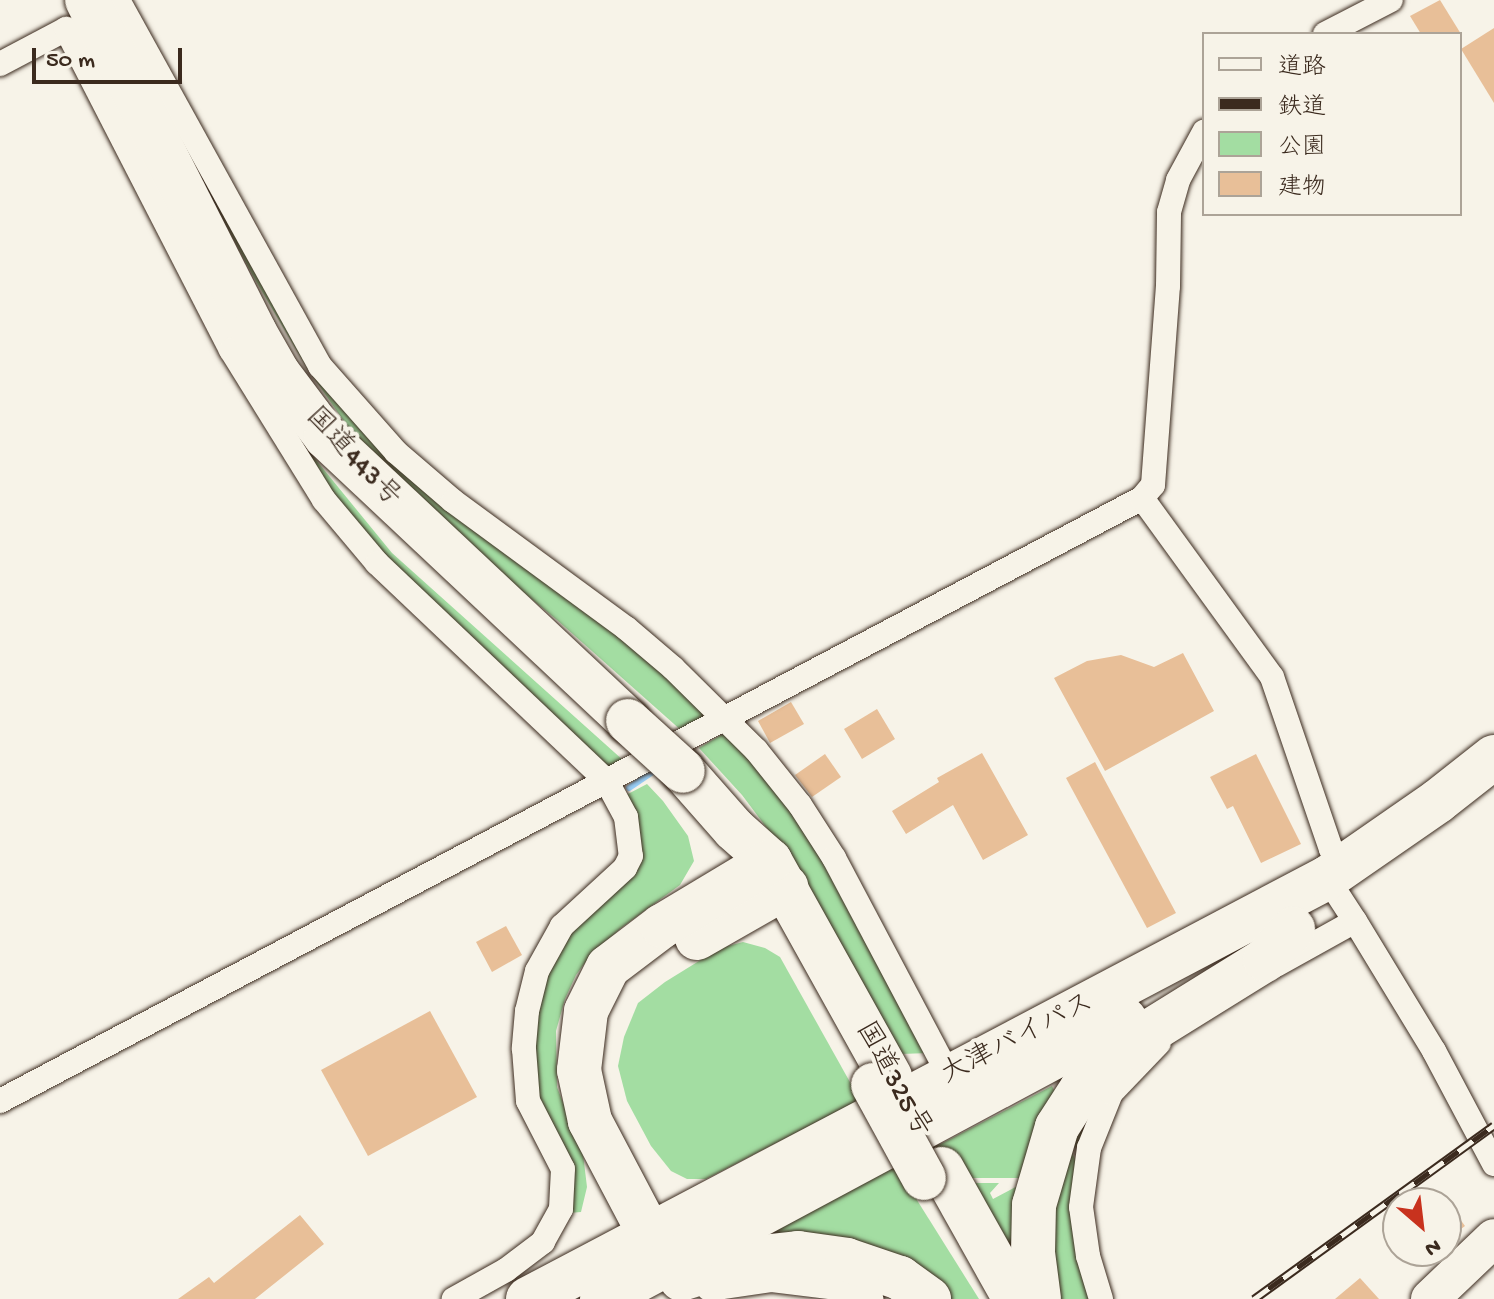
<!DOCTYPE html>
<meta charset="utf-8">
<style>
body{margin:0}
#map{position:relative;width:1494px;height:1299px;overflow:hidden;background:#f7f3e8;font-family:"Gochi Hand","Klee One",sans-serif}
div>[style]{position:absolute}
.green>*{inset:0;background:#a3dda2}
.stream>*{height:6px;margin:-3px;padding:0 3px;transform-origin:3px;border-radius:3px;background:#9ad0f9}
.building>*{inset:0;background:#e8bf98}
.roads{filter:drop-shadow(0 0 2px #3b2a1e) drop-shadow(0 0 2px #3b2a1e)}
.street>*{height:24px;margin:-12px;padding:0 12px;transform-origin:12px;border-radius:12px;background:#f7f3e8}
.primary>*{height:38px;margin:-19px;padding:0 19px;transform-origin:19px;border-radius:19px;background:#f7f3e8}
.highway>*{height:44px;margin:-22px;padding:0 22px;transform-origin:22px;border-radius:22px;background:#f7f3e8}
.rail>*{height:9px;margin-top:-4.5px;transform-origin:0;background:repeating-linear-gradient(90deg,#f7f3e8 0 18px,#3b2a1e 0 36px);box-sizing:border-box;border-block:2px solid #3b2a1e}
.bridges{filter:drop-shadow(0 0 2px #3b2a1e) drop-shadow(0 0 2px #3b2a1e)}
.highway-bridge>*{height:44px;margin:-22px;padding:0 22px;transform-origin:22px;border-radius:22px;background:#f7f3e8}
span{translate:-50% -50%;white-space:nowrap;text-align:center;line-height:1.15;-webkit-text-stroke:8px #f7f3e8;paint-order:stroke}
.street-label{font-size:28px;color:#3b2a1e}
.legend{position:absolute;left:1202px;top:32px;width:260px;height:184px;box-sizing:border-box;background:#f7f3e8;border:2px solid #aca397;margin:0;padding:10px 14px;list-style:none;font-size:24px;color:#3b2a1e}
.legend li{display:flex;align-items:center;gap:16px;height:40px}
.legend b{width:40px;border:2px solid #aca397}
.north{position:absolute;left:1382px;top:1187px;width:80px;height:80px;box-sizing:border-box;background:#f7f3e8;border:2px solid #aca397;border-radius:50%;rotate:152deg;font-size:22px;font-weight:700;line-height:32px;text-align:center;color:#3b2a1e}
.north::after{content:'';display:block;margin:auto;width:28px;height:36px;background:#c8321e;clip-path:polygon(50% 0,100% 100%,50% 72%,0 100%)}
.scale{position:absolute;left:32px;top:48px;width:150px;height:36px;box-sizing:border-box;border:4px solid #3b2a1e;border-top:0;padding-left:10px;font-size:24px;line-height:28px;white-space:nowrap;color:#3b2a1e;-webkit-text-stroke:6px #f7f3e8;paint-order:stroke}
</style>
<div id="map">
<div class="green">
<i style="clip-path:polygon(170px 119px,333px 392px,699px 698px,705px 719px,683px 732px,557px 620px,451px 533px,357px 440px,307px 368px,253px 276px)"></i>
<i style="clip-path:polygon(298px 438px,392px 553px,624px 761px,608px 771px,373px 548px,301px 453px)"></i>
<i style="clip-path:polygon(728px 731px,803px 824px,929px 1053px,901px 1054px,769px 831px,742px 795px,699px 748px)"></i>
<i style="clip-path:polygon(617px 781px,623px 785px,626px 795px,647px 784px,663px 801px,688px 836px,694px 861px,680px 885px,621px 928px,590px 956px,576px 975px,565px 999px,556px 1031px,557px 1087px,583px 1154px,587px 1187px,581px 1212px,569px 1213px,540px 1115px,532px 1010px,567px 932px,624px 877px)"></i>
<i style="clip-path:polygon(743px 942px,765px 948px,780px 957px,860px 1100px,706px 1179px,687px 1179px,671px 1171px,651px 1146px,627px 1101px,618px 1066px,624px 1037px,638px 1003px,665px 982px,720px 948px)"></i>
<i style="clip-path:polygon(1052px 1086px,1062px 1106px,1027px 1284px,955px 1183px,999px 1183px,990px 1193px,993px 1199px,1023px 1183px,1021px 1178px,952px 1178px,935px 1147px)"></i>
<i style="clip-path:polygon(1079px 1115px,1088px 1121px,1081px 1154px,1076px 1146px,1071px 1151px,1080px 1169px,1094px 1299px,1050px 1299px,1043px 1238px)"></i>
<i style="clip-path:polygon(895px 1165px,979px 1299px,945px 1299px,742px 1245px)"></i>
</div>
<div class="stream">
<i style="left:629px;top:788px;width:32px;rotate:-34deg"></i>
</div>
<div class="building">
<i style="clip-path:polygon(1440px 0,1461px 34px,1421px 34px,1410px 16px)"></i>
<i style="clip-path:polygon(1494px 28px,1494px 103px,1461px 49px)"></i>
<i style="clip-path:polygon(1183px 653px,1214px 711px,1105px 771px,1054px 678px,1087px 661px,1121px 655px,1154px 667px)"></i>
<i style="clip-path:polygon(791px 702px,804px 724px,770px 743px,758px 721px)"></i>
<i style="clip-path:polygon(877px 709px,895px 739px,862px 759px,844px 729px)"></i>
<i style="clip-path:polygon(982px 753px,1028px 835px,983px 860px,953px 805px,906px 834px,892px 811px,939px 782px,937px 778px)"></i>
<i style="clip-path:polygon(825px 754px,841px 777px,812px 797px,795px 775px)"></i>
<i style="clip-path:polygon(1256px 754px,1301px 844px,1261px 863px,1233px 806px,1227px 809px,1210px 777px)"></i>
<i style="clip-path:polygon(1095px 762px,1176px 913px,1147px 928px,1066px 778px)"></i>
<i style="clip-path:polygon(506px 926px,522px 955px,492px 972px,476px 942px)"></i>
<i style="clip-path:polygon(430px 1011px,477px 1097px,368px 1156px,321px 1070px)"></i>
<i style="clip-path:polygon(1446px 1200px,1465px 1226px,1446px 1240px)"></i>
<i style="clip-path:polygon(300px 1215px,324px 1244px,255px 1299px,178px 1299px,209px 1277px,214px 1283px)"></i>
<i style="clip-path:polygon(1360px 1278px,1379px 1299px,1335px 1299px)"></i>
</div>
<div class="roads">
<div class="street">
<i style="left:118px;top:0;width:418px;rotate:61.1deg"></i>
<i style="left:320px;top:366px;width:115px;rotate:48.5deg"></i>
<i style="left:396px;top:452px;width:75px;rotate:40.7deg"></i>
<i style="left:453px;top:501px;width:215px;rotate:36.3deg"></i>
<i style="left:626px;top:628px;width:62px;rotate:40.4deg"></i>
<i style="left:673px;top:668px;width:117px;rotate:44.7deg"></i>
<i style="left:756px;top:750px;width:70px;rotate:51.3deg"></i>
<i style="left:800px;top:805px;width:63px;rotate:57.3deg"></i>
<i style="left:834px;top:858px;width:246px;rotate:62.1deg"></i>
<i style="left:1325px;top:34px;width:74px;rotate:-27.3deg"></i>
<i style="left:0;top:64px;width:75px;rotate:-27.9deg"></i>
<i style="left:66px;top:29px;width:361px;rotate:62.8deg"></i>
<i style="left:231px;top:350px;width:176px;rotate:58.2deg"></i>
<i style="left:324px;top:500px;width:82px;rotate:49.9deg"></i>
<i style="left:377px;top:563px;width:315px;rotate:43.5deg"></i>
<i style="left:606px;top:780px;width:42px;rotate:61.6deg"></i>
<i style="left:626px;top:817px;width:39px;rotate:83deg"></i>
<i style="left:631px;top:856px;width:13px;rotate:117deg"></i>
<i style="left:625px;top:868px;width:86px;rotate:137.4deg"></i>
<i style="left:562px;top:926px;width:51px;rotate:119.1deg"></i>
<i style="left:537px;top:971px;width:41px;rotate:104deg"></i>
<i style="left:527px;top:1011px;width:38px;rotate:95deg"></i>
<i style="left:524px;top:1049px;width:52px;rotate:85.6deg"></i>
<i style="left:528px;top:1101px;width:76px;rotate:62.8deg"></i>
<i style="left:563px;top:1169px;width:40px;rotate:92.9deg"></i>
<i style="left:561px;top:1209px;width:38px;rotate:119deg"></i>
<i style="left:543px;top:1242px;width:46px;rotate:142.9deg"></i>
<i style="left:506px;top:1270px;width:60px;rotate:150.9deg"></i>
<i style="left:1142px;top:498px;width:17px;rotate:-50deg"></i>
<i style="left:1153px;top:485px;width:200px;rotate:-85.7deg"></i>
<i style="left:1168px;top:286px;width:74px;rotate:-89.2deg"></i>
<i style="left:1169px;top:212px;width:33px;rotate:-74deg"></i>
<i style="left:1178px;top:180px;width:55px;rotate:-61.6deg"></i>
<i style="left:1355px;top:921px;width:152px;rotate:58.7deg"></i>
<i style="left:1434px;top:1051px;width:128px;rotate:62deg"></i>
<i style="left:1276px;top:965px;width:90px;rotate:-29.1deg"></i>
<i style="left:1355px;top:921px;width:51px;rotate:-123.1deg"></i>
<i style="left:0;top:1101px;width:1291px;rotate:-27.83deg"></i>
<i style="left:1142px;top:498px;width:221px;rotate:54deg"></i>
<i style="left:1272px;top:677px;width:182px;rotate:71.1deg"></i>
<i style="left:1331px;top:849px;width:22px;rotate:60deg"></i>
<i style="left:709px;top:1289px;width:64px;rotate:-8.1deg"></i>
<i style="left:772px;top:1280px;width:64px;rotate:7.1deg"></i>
<i style="left:836px;top:1288px;width:37px;rotate:17deg"></i>
<i style="left:1101px;top:1299px;width:45px;rotate:-106.8deg"></i>
<i style="left:1088px;top:1256px;width:49px;rotate:-98.1deg"></i>
<i style="left:1081px;top:1207px;width:60px;rotate:-82.3deg"></i>
<i style="left:1089px;top:1148px;width:59px;rotate:-68.2deg"></i>
<i style="left:1111px;top:1093px;width:69px;rotate:-46.2deg"></i>
</div>
<div class="primary">
<i style="left:1430px;top:1299px;width:88px;rotate:-43.6deg"></i>
</div>
<div class="highway">
<i style="left:87px;top:0;width:371px;rotate:63.2deg"></i>
<i style="left:254px;top:331px;width:48px;rotate:60.3deg"></i>
<i style="left:278px;top:373px;width:80px;rotate:53.1deg"></i>
<i style="left:326px;top:437px;width:415px;rotate:43.2deg"></i>
<i style="left:683px;top:771px;width:77px;rotate:48.7deg"></i>
<i style="left:734px;top:829px;width:48px;rotate:41.6deg"></i>
<i style="left:770px;top:861px;width:247px;rotate:60.9deg"></i>
<i style="left:697px;top:938px;width:103px;rotate:-29.8deg"></i>
<i style="left:942px;top:1169px;width:149px;rotate:60.7deg"></i>
<i style="left:671px;top:1251px;width:28px;rotate:-141deg"></i>
<i style="left:649px;top:1233px;width:127px;rotate:-117.8deg"></i>
<i style="left:590px;top:1121px;width:52px;rotate:-102.2deg"></i>
<i style="left:579px;top:1070px;width:59px;rotate:-83.2deg"></i>
<i style="left:586px;top:1011px;width:49px;rotate:-63.4deg"></i>
<i style="left:608px;top:967px;width:68px;rotate:-37.2deg"></i>
<i style="left:662px;top:926px;width:126px;rotate:-31deg"></i>
<i style="left:681px;top:1279px;width:67px;rotate:-17.4deg"></i>
<i style="left:745px;top:1259px;width:53px;rotate:-6.5deg"></i>
<i style="left:798px;top:1253px;width:49px;rotate:8.1deg"></i>
<i style="left:847px;top:1260px;width:56px;rotate:18.8deg"></i>
<i style="left:900px;top:1278px;width:36px;rotate:36deg"></i>
<i style="left:528px;top:1299px;width:903px;rotate:-27.79deg"></i>
<i style="left:1327px;top:878px;width:135px;rotate:-34.7deg"></i>
<i style="left:1438px;top:801px;width:71px;rotate:-38.2deg"></i>
<i style="left:602px;top:1299px;width:593px;rotate:-28.16deg"></i>
<i style="left:1039px;top:1299px;width:46px;rotate:-97.4deg"></i>
<i style="left:1033px;top:1253px;width:48px;rotate:-88.8deg"></i>
<i style="left:1034px;top:1205px;width:81px;rotate:-73.6deg"></i>
<i style="left:1057px;top:1127px;width:46px;rotate:-57.3deg"></i>
<i style="left:1082px;top:1088px;width:52px;rotate:-45.8deg"></i>
<i style="left:1118px;top:1051px;width:173px;rotate:-31.8deg"></i>
<i style="left:1265px;top:960px;width:42px;rotate:-47.9deg"></i>
</div>
</div>
<div class="rail">
<i style="left:1254px;top:1299px;width:296px;rotate:-35.9deg"></i>
</div>
<div class="bridges">
<div class="highway-bridge">
<i style="left:628px;top:721px;width:74px;rotate:42.3deg"></i>
<i style="left:873px;top:1085px;width:106px;rotate:61.3deg"></i>
</div>
</div>
<div class="street-label">
<span style="left:352px;top:458px;rotate:47deg">国道443号</span>
<span style="left:1018px;top:1040px;rotate:-27deg">大津バイパス</span>
<span style="left:892px;top:1080px;rotate:61deg">国道325号</span>
</div>
<ul class="legend">
<li><b style="height:10px;background:#f7f3e8"></b>道路</li>
<li><b style="height:10px;background:#3b2a1e"></b>鉄道</li>
<li><b style="height:22px;background:#a3dda2"></b>公園</li>
<li><b style="height:22px;background:#e8bf98"></b>建物</li>
</ul>
<div class="north">N</div>
<div class="scale">50 m</div>
</div>
